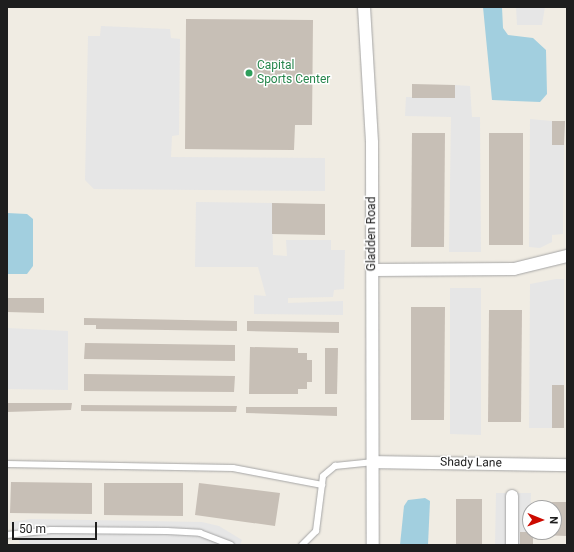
<!DOCTYPE html>
<style>
body{margin:0}
#map{position:relative;width:574px;height:552px;overflow:hidden;background:#f0ece3;font-family:Roboto,sans-serif}
div>[style]{position:absolute}
.parking>*{inset:0;background:#e6e6e6}
.water>*{inset:0;background:#a2cfdf}
.building>*{inset:0;background:#c7bfb6}
.roads{filter:drop-shadow(0 0 1px #a5a5a5) drop-shadow(0 0 1px #a5a5a5)}
.lane>*{height:6px;margin:-3px;padding:0 3px;transform-origin:3px;border-radius:3px;background:#fff}
.street>*{height:12px;margin:-6px;padding:0 6px;transform-origin:6px;border-radius:6px;background:#fff}
.dots>*{width:11px;height:11px;translate:-50% -50%;box-sizing:border-box;border:2px solid #fff;border-radius:50%}
span{translate:-50% -50%;white-space:nowrap;text-align:center;line-height:1.15;-webkit-text-stroke:3px #fff;paint-order:stroke}
.leisure-label{font-size:12px;color:#27864d}
.left{translate:0 -50%;text-align:left}
.street-label{font-size:12px;color:#1e1e1e}
.frame{position:absolute;inset:0;border:8px solid #1e1e1e;pointer-events:none}
.north{position:absolute;left:522px;top:500px;width:40px;height:40px;box-sizing:border-box;background:#fff;border:1px solid #a5a5a5;border-radius:50%;rotate:91deg;font-size:11px;font-weight:700;line-height:16px;text-align:center;color:#1e1e1e}
.north::after{content:'';display:block;margin:auto;width:14px;height:18px;background:#cc0a00;clip-path:polygon(50% 0,100% 100%,50% 72%,0 100%)}
.scale{position:absolute;left:12px;top:522px;width:85px;height:18px;box-sizing:border-box;border:2px solid #1e1e1e;border-top:0;padding-left:5px;font-size:12px;line-height:14px;white-space:nowrap;color:#1e1e1e;-webkit-text-stroke:3px #fff;paint-order:stroke}
</style>
<div id="map">
<div class="parking">
<i style="clip-path:polygon(516px 7px,545px 7px,542px 25px,517px 25px)"></i>
<i style="clip-path:polygon(101px 26px,170px 29px,171px 38px,180px 39px,179px 135px,172px 136px,171px 157px,325px 158px,325px 191px,94px 189px,85px 180px,88px 36px,100px 36px)"></i>
<i style="clip-path:polygon(455px 85px,470px 86px,472px 117px,480px 117px,481px 252px,449px 252px,451px 117px,405px 116px,406px 97px,454px 98px)"></i>
<i style="clip-path:polygon(530px 119px,552px 121px,552px 144px,564px 145px,563px 234px,552px 235px,552px 242px,540px 248px,529px 247px)"></i>
<i style="clip-path:polygon(196px 202px,272px 203px,273px 255px,287px 256px,286px 240px,331px 240px,331px 250px,345px 250px,344px 289px,334px 290px,333px 297px,288px 298px,288px 303px,343px 301px,343px 315px,254px 314px,254px 295px,266px 296px,258px 267px,195px 267px)"></i>
<i style="clip-path:polygon(556px 279px,564px 279px,564px 385px,552px 385px,552px 428px,529px 428px,530px 284px)"></i>
<i style="clip-path:polygon(450px 288px,481px 288px,481px 435px,450px 434px)"></i>
<i style="clip-path:polygon(7px 328px,68px 331px,68px 390px,7px 389px)"></i>
<i style="clip-path:polygon(496px 493px,531px 493px,530px 532px,520px 532px,520px 545px,495px 545px)"></i>
<i style="clip-path:polygon(31px 519px,202px 522px,219px 526px,242px 540px,240px 545px,21px 545px,10px 522px)"></i>
</div>
<div class="water">
<i style="clip-path:polygon(483px 7px,502px 7px,503px 28px,508px 35px,533px 38px,546px 50px,547px 94px,540px 102px,492px 100px)"></i>
<i style="clip-path:polygon(7px 213px,27px 214px,33px 219px,33px 266px,27px 274px,7px 274px)"></i>
<i style="clip-path:polygon(425px 498px,430px 501px,428px 545px,400px 545px,404px 506px,408px 500px)"></i>
</div>
<div class="building">
<i style="clip-path:polygon(186px 19px,313px 20px,312px 125px,295px 125px,294px 150px,185px 149px)"></i>
<i style="clip-path:polygon(412px 84px,455px 85px,455px 98px,412px 98px)"></i>
<i style="clip-path:polygon(552px 121px,565px 121px,564px 145px,552px 145px)"></i>
<i style="clip-path:polygon(412px 133px,445px 133px,444px 247px,411px 247px)"></i>
<i style="clip-path:polygon(489px 133px,523px 133px,523px 245px,489px 245px)"></i>
<i style="clip-path:polygon(272px 203px,325px 204px,325px 235px,272px 234px)"></i>
<i style="clip-path:polygon(7px 298px,44px 298px,44px 313px,7px 312px)"></i>
<i style="clip-path:polygon(411px 307px,445px 307px,444px 420px,411px 420px)"></i>
<i style="clip-path:polygon(489px 310px,522px 310px,521px 422px,488px 422px)"></i>
<i style="clip-path:polygon(84px 318px,237px 321px,237px 331px,96px 329px,96px 325px,84px 325px)"></i>
<i style="clip-path:polygon(247px 321px,339px 322px,339px 333px,247px 331px)"></i>
<i style="clip-path:polygon(85px 343px,235px 345px,235px 361px,84px 359px)"></i>
<i style="clip-path:polygon(250px 347px,298px 348px,298px 353px,307px 353px,307px 360px,312px 360px,312px 382px,307px 382px,307px 389px,298px 389px,298px 394px,249px 394px)"></i>
<i style="clip-path:polygon(325px 348px,338px 348px,337px 394px,325px 394px)"></i>
<i style="clip-path:polygon(84px 374px,235px 376px,234px 392px,84px 391px)"></i>
<i style="clip-path:polygon(552px 385px,564px 385px,564px 428px,552px 428px)"></i>
<i style="clip-path:polygon(7px 403px,72px 403px,71px 410px,7px 412px)"></i>
<i style="clip-path:polygon(81px 405px,237px 406px,236px 412px,81px 411px)"></i>
<i style="clip-path:polygon(246px 407px,337px 407px,337px 416px,246px 413px)"></i>
<i style="clip-path:polygon(11px 482px,92px 483px,92px 514px,10px 513px)"></i>
<i style="clip-path:polygon(104px 483px,183px 483px,183px 516px,104px 515px)"></i>
<i style="clip-path:polygon(199px 483px,280px 493px,275px 526px,195px 515px)"></i>
<i style="clip-path:polygon(456px 499px,482px 499px,482px 545px,456px 545px)"></i>
<i style="clip-path:polygon(540px 502px,567px 502px,567px 536px,539px 535px,539px 532px,554px 532px,554px 508px,540px 508px)"></i>
<i style="clip-path:polygon(520px 532px,533px 532px,533px 545px,520px 545px)"></i>
</div>
<div class="roads">
<div class="lane">
<i style="left:7px;top:464px;width:226px;rotate:1deg"></i>
<i style="left:233px;top:468px;width:91px;rotate:10.8deg"></i>
<i style="left:7px;top:535px;width:44px;rotate:-6.5deg"></i>
<i style="left:51px;top:530px;width:116px;rotate:0.5deg"></i>
<i style="left:167px;top:531px;width:33px;rotate:3deg"></i>
<i style="left:200px;top:533px;width:33px;rotate:21deg"></i>
<i style="left:302px;top:545px;width:20px;rotate:-45deg"></i>
<i style="left:316px;top:531px;width:55px;rotate:-82.7deg"></i>
<i style="left:323px;top:476px;width:16px;rotate:-40deg"></i>
<i style="left:335px;top:466px;width:39px;rotate:-6deg"></i>
</div>
<div class="street">
<i style="left:364px;top:7px;width:136px;rotate:86.6deg"></i>
<i style="left:372px;top:143px;width:402px;rotate:89.9deg"></i>
<i style="left:373px;top:270px;width:141px;rotate:-0.4deg"></i>
<i style="left:514px;top:269px;width:55px;rotate:-13.8deg"></i>
<i style="left:374px;top:462px;width:193px;rotate:0.9deg"></i>
<i style="left:512px;top:545px;width:49px;rotate:-90deg"></i>
</div>
</div>
<div class="dots">
<i style="left:249px;top:73px;background:#2e9e5b"></i>
</div>
<div class="leisure-label">
<span class="left" style="left:257px;top:73px">Capital<br>Sports Center</span>
</div>
<div class="street-label">
<span style="left:372px;top:234px;rotate:-90deg">Gladden Road</span>
<span style="left:471px;top:463px;rotate:1deg">Shady Lane</span>
</div>
<div class="frame"></div>
<div class="north">N</div>
<div class="scale">50 m</div>
</div>
